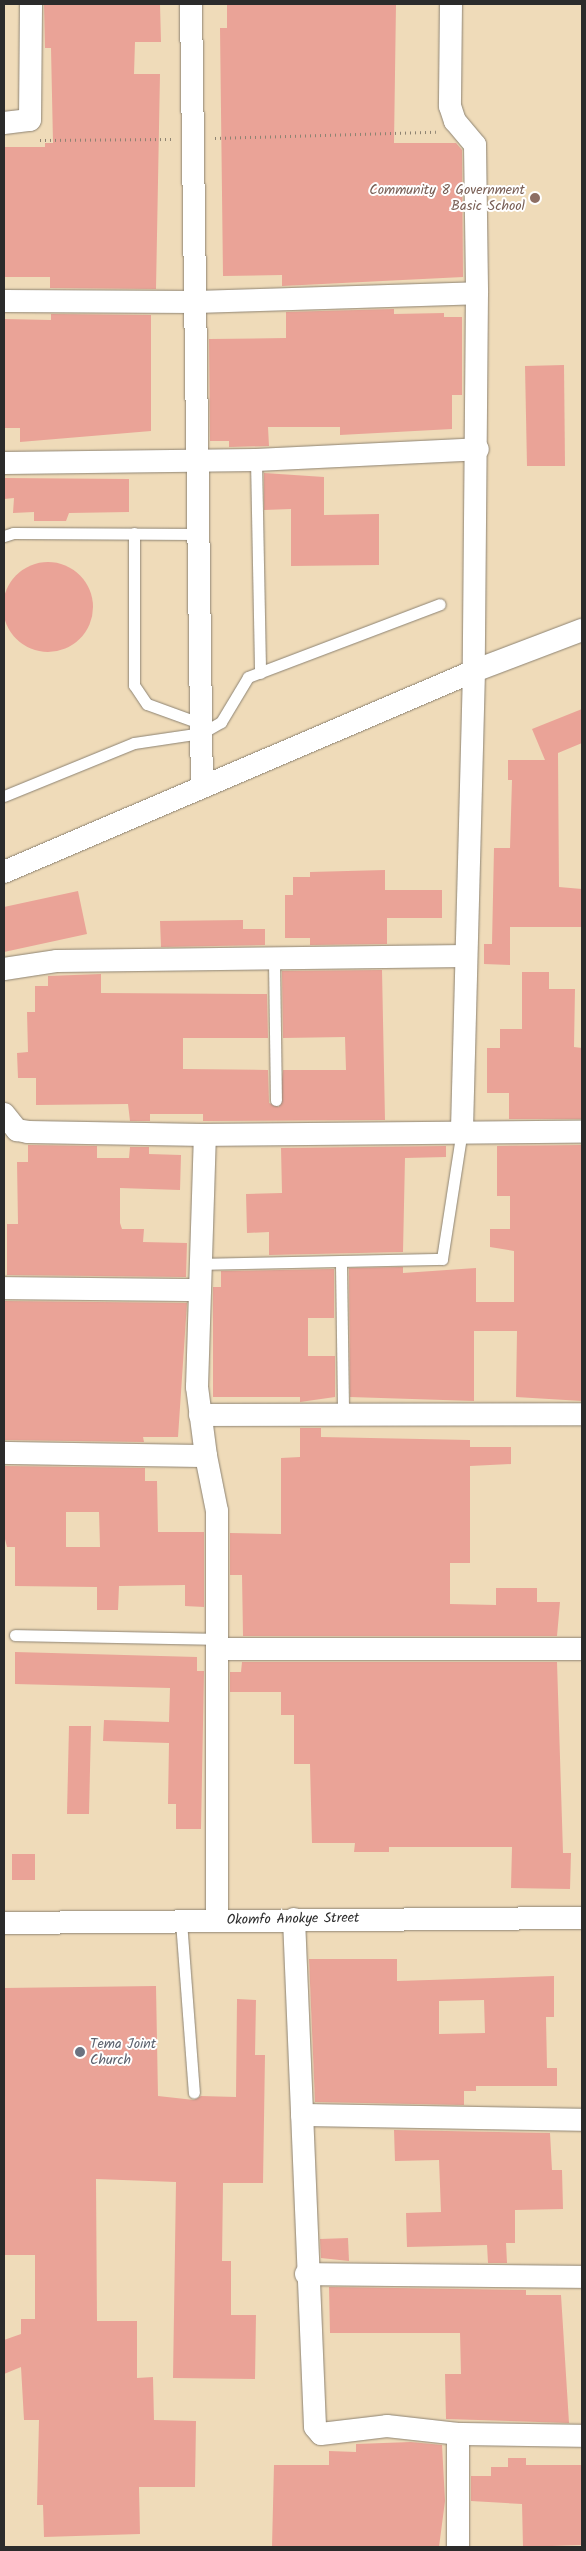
<!DOCTYPE html>
<style>
body{margin:0}
#map{position:relative;width:586px;height:2551px;overflow:hidden;background:#efdbb9;font-family:Kalam,sans-serif}
div>[style]{position:absolute}
.building>*{inset:0;background:#eaa397}
.round{border-radius:50%}
.path>*{height:3px;margin-top:-1.5px;transform-origin:0;background:repeating-linear-gradient(90deg,#8d8372 0 1px,transparent 0 5px)}
.roads{filter:drop-shadow(0 0 1px #8d8372) drop-shadow(0 0 1px #8d8372)}
.service>*{height:11px;margin:-5.5px;padding:0 5.5px;transform-origin:5.5px;border-radius:5.5px;background:#fff}
.minor>*{height:22px;margin:-11px;padding:0 11px;transform-origin:11px;border-radius:11px;background:#fff}
.dots>*{width:14px;height:14px;translate:-50% -50%;box-sizing:border-box;border:2px solid #fff;border-radius:50%}
span{translate:-50% -50%;white-space:nowrap;text-align:center;line-height:1.15;-webkit-text-stroke:4px #fff;paint-order:stroke}
.education-label{font-size:14px;color:#785e54}
.right{translate:-100% -50%;text-align:right}
.street-label{font-size:14px;color:#2b2b2b}
.worship-label{font-size:14px;color:#5b616d}
.left{translate:0 -50%;text-align:left}
.frame{position:absolute;inset:0;border:5px solid #2b2b2b;pointer-events:none}
</style>
<div id="map">
<div class="building">
<i style="clip-path:polygon(44px 4px,160px 4px,161px 42px,135px 42px,134px 74px,160px 74px,156px 289px,50px 288px,50px 277px,4px 277px,4px 147px,45px 147px,45px 143px,53px 143px,51px 48px,45px 48px)"></i>
<i style="clip-path:polygon(227px 4px,396px 4px,394px 143px,456px 143px,462px 150px,463px 277px,282px 286px,282px 275px,223px 276px,220px 28px,227px 28px)"></i>
<i style="clip-path:polygon(394px 309px,394px 314px,444px 313px,444px 317px,462px 317px,462px 395px,452px 395px,452px 429px,340px 435px,340px 427px,268px 427px,269px 446px,229px 447px,229px 441px,210px 441px,209px 339px,286px 338px,286px 312px)"></i>
<i style="clip-path:polygon(51px 314px,151px 315px,151px 431px,20px 442px,20px 428px,4px 428px,4px 319px,51px 320px)"></i>
<i style="clip-path:polygon(564px 365px,565px 466px,527px 466px,525px 366px)"></i>
<i style="clip-path:polygon(264px 473px,324px 477px,324px 515px,379px 514px,379px 565px,291px 566px,291px 509px,264px 510px)"></i>
<i style="clip-path:polygon(4px 478px,129px 479px,129px 512px,69px 513px,66px 521px,34px 521px,34px 512px,13px 513px,14px 498px,4px 499px)"></i>
<i class="round" style="left:3px;top:562px;width:90px;height:90px"></i>
<i style="clip-path:polygon(582px 709px,582px 743px,558px 753px,559px 887px,582px 889px,582px 927px,510px 927px,510px 965px,484px 964px,484px 944px,492px 944px,494px 848px,510px 848px,512px 780px,508px 780px,508px 760px,545px 760px,532px 729px)"></i>
<i style="clip-path:polygon(385px 870px,385px 890px,442px 890px,442px 918px,387px 918px,387px 944px,310px 945px,310px 938px,285px 938px,285px 895px,293px 895px,293px 877px,310px 877px,310px 872px)"></i>
<i style="clip-path:polygon(78px 891px,87px 934px,4px 952px,4px 907px)"></i>
<i style="clip-path:polygon(243px 920px,243px 929px,265px 929px,265px 945px,161px 947px,160px 921px)"></i>
<i style="clip-path:polygon(382px 970px,385px 1120px,203px 1121px,203px 1114px,150px 1114px,150px 1121px,130px 1121px,128px 1104px,36px 1105px,36px 1078px,18px 1078px,17px 1053px,28px 1052px,27px 1012px,35px 1012px,35px 986px,48px 986px,48px 976px,101px 974px,101px 993px,267px 994px,268px 1038px,183px 1038px,183px 1069px,268px 1070px,269px 1103px,279px 1107px,283px 1070px,346px 1070px,345px 1037px,283px 1038px,282px 971px)"></i>
<i style="clip-path:polygon(522px 972px,549px 972px,549px 989px,575px 989px,574px 1047px,582px 1048px,582px 1119px,509px 1119px,509px 1093px,487px 1093px,487px 1048px,500px 1048px,500px 1029px,522px 1029px)"></i>
<i style="clip-path:polygon(28px 1145px,97px 1146px,97px 1158px,129px 1158px,130px 1147px,149px 1147px,149px 1154px,181px 1155px,180px 1190px,120px 1188px,120px 1223px,122px 1229px,144px 1229px,143px 1242px,187px 1243px,186px 1277px,7px 1275px,7px 1224px,18px 1224px,17px 1162px,28px 1162px)"></i>
<i style="clip-path:polygon(582px 1145px,582px 1401px,516px 1397px,517px 1331px,474px 1331px,474px 1401px,350px 1397px,349px 1268px,403px 1267px,403px 1273px,476px 1268px,476px 1302px,514px 1302px,514px 1251px,490px 1247px,490px 1229px,510px 1229px,510px 1196px,497px 1196px,497px 1146px)"></i>
<i style="clip-path:polygon(446px 1146px,446px 1157px,405px 1158px,403px 1252px,269px 1255px,269px 1232px,247px 1233px,246px 1194px,282px 1193px,281px 1148px)"></i>
<i style="clip-path:polygon(334px 1269px,334px 1318px,308px 1318px,308px 1356px,335px 1356px,335px 1397px,300px 1402px,300px 1397px,213px 1397px,213px 1287px,221px 1287px,221px 1271px)"></i>
<i style="clip-path:polygon(4px 1301px,187px 1303px,178px 1437px,143px 1437px,144px 1442px,4px 1440px)"></i>
<i style="clip-path:polygon(300px 1428px,321px 1428px,321px 1437px,470px 1440px,470px 1447px,511px 1447px,511px 1464px,470px 1466px,470px 1563px,450px 1563px,450px 1604px,496px 1605px,496px 1588px,537px 1588px,537px 1602px,560px 1602px,557px 1636px,243px 1636px,242px 1575px,230px 1575px,230px 1533px,281px 1534px,281px 1458px,300px 1457px)"></i>
<i style="clip-path:polygon(evenodd,4px 1466px,145px 1468px,145px 1481px,157px 1481px,158px 1532px,204px 1532px,204px 1607px,185px 1606px,185px 1585px,119px 1586px,118px 1610px,97px 1610px,97px 1587px,15px 1586px,15px 1547px,7px 1547px,4px 1535px,4px 1466px,66px 1512px,99px 1512px,100px 1547px,66px 1547px,66px 1512px)"></i>
<i style="clip-path:polygon(15px 1652px,197px 1657px,197px 1671px,204px 1671px,201px 1829px,176px 1829px,176px 1804px,168px 1804px,169px 1743px,103px 1741px,104px 1720px,169px 1722px,170px 1688px,15px 1684px)"></i>
<i style="clip-path:polygon(242px 1662px,557px 1662px,563px 1853px,571px 1853px,570px 1889px,511px 1888px,512px 1847px,389px 1847px,389px 1852px,354px 1852px,355px 1843px,312px 1843px,310px 1764px,294px 1764px,294px 1715px,281px 1715px,281px 1692px,230px 1692px,230px 1672px,241px 1672px)"></i>
<i style="clip-path:polygon(69px 1726px,91px 1726px,89px 1814px,67px 1814px)"></i>
<i style="clip-path:polygon(12px 1854px,35px 1854px,35px 1880px,12px 1880px)"></i>
<i style="clip-path:polygon(evenodd,309px 1959px,397px 1959px,397px 1981px,554px 1976px,554px 2017px,546px 2017px,547px 2068px,557px 2068px,557px 2086px,476px 2086px,476px 2091px,464px 2091px,464px 2105px,315px 2102px,309px 1959px,484px 2000px,485px 2033px,439px 2034px,439px 2001px,484px 2000px)"></i>
<i style="clip-path:polygon(156px 1986px,158px 2096px,194px 2100px,201px 2096px,236px 2097px,237px 1999px,256px 2000px,255px 2055px,265px 2055px,263px 2183px,223px 2183px,222px 2261px,231px 2261px,231px 2315px,256px 2315px,255px 2379px,173px 2378px,176px 2182px,96px 2179px,97px 2321px,137px 2321px,137px 2378px,153px 2377px,154px 2420px,196px 2421px,195px 2487px,139px 2487px,140px 2534px,44px 2537px,43px 2505px,37px 2505px,39px 2420px,24px 2420px,21px 2367px,4px 2374px,4px 2340px,21px 2334px,21px 2319px,35px 2319px,35px 2255px,4px 2255px,4px 1988px)"></i>
<i style="clip-path:polygon(394px 2130px,550px 2133px,552px 2170px,562px 2170px,563px 2209px,515px 2210px,515px 2243px,506px 2243px,507px 2263px,488px 2263px,487px 2245px,407px 2247px,406px 2213px,441px 2212px,439px 2160px,395px 2161px)"></i>
<i style="clip-path:polygon(348px 2238px,349px 2261px,321px 2258px,320px 2239px)"></i>
<i style="clip-path:polygon(329px 2287px,526px 2290px,526px 2295px,561px 2295px,569px 2423px,446px 2419px,445px 2374px,461px 2374px,460px 2333px,330px 2333px)"></i>
<i style="clip-path:polygon(411px 2442px,442px 2445px,445px 2501px,439px 2547px,272px 2547px,274px 2465px,329px 2465px,329px 2451px,356px 2452px,356px 2444px)"></i>
<i style="clip-path:polygon(508px 2458px,526px 2458px,526px 2465px,582px 2465px,581px 2545px,523px 2547px,522px 2504px,471px 2501px,471px 2476px,491px 2476px,491px 2467px,508px 2467px)"></i>
</div>
<div class="path">
<i style="left:215px;top:138px;width:221px;rotate:-1.6deg"></i>
<i style="left:40px;top:140px;width:131px;rotate:-0.4deg"></i>
</div>
<div class="roads">
<div class="service">
<i style="left:256px;top:460px;width:213px;rotate:88.9deg"></i>
<i style="left:134px;top:533px;width:152px;rotate:90deg"></i>
<i style="left:134px;top:685px;width:23px;rotate:56deg"></i>
<i style="left:147px;top:704px;width:59px;rotate:20deg"></i>
<i style="left:4px;top:536px;width:9px;rotate:-18deg"></i>
<i style="left:13px;top:533px;width:186px;rotate:0.3deg"></i>
<i style="left:4px;top:796px;width:140px;rotate:-22.2deg"></i>
<i style="left:134px;top:743px;width:69px;rotate:-8.4deg"></i>
<i style="left:202px;top:733px;width:22px;rotate:-30deg"></i>
<i style="left:221px;top:722px;width:52px;rotate:-59deg"></i>
<i style="left:248px;top:677px;width:205px;rotate:-20.8deg"></i>
<i style="left:274px;top:961px;width:139px;rotate:89.2deg"></i>
<i style="left:201px;top:1264px;width:241px;rotate:-1.2deg"></i>
<i style="left:442px;top:1259px;width:131px;rotate:-81.2deg"></i>
<i style="left:341px;top:1264px;width:150px;rotate:89.2deg"></i>
<i style="left:15px;top:1635px;width:203px;rotate:1.1deg"></i>
<i style="left:181px;top:1921px;width:172px;rotate:85.7deg"></i>
</div>
<div class="minor">
<i style="left:191px;top:4px;width:783px;rotate:89.2deg"></i>
<i style="left:451px;top:4px;width:102px;rotate:90.6deg"></i>
<i style="left:450px;top:106px;width:16px;rotate:72deg"></i>
<i style="left:455px;top:121px;width:31px;rotate:50deg"></i>
<i style="left:475px;top:145px;width:148px;rotate:89.2deg"></i>
<i style="left:477px;top:293px;width:378px;rotate:90.5deg"></i>
<i style="left:474px;top:671px;width:459px;rotate:91.5deg"></i>
<i style="left:4px;top:123px;width:26px;rotate:-7deg"></i>
<i style="left:30px;top:120px;width:116px;rotate:-89.5deg"></i>
<i style="left:4px;top:301px;width:192px;rotate:0.3deg"></i>
<i style="left:196px;top:302px;width:281px;rotate:-1.8deg"></i>
<i style="left:4px;top:463px;width:252px;rotate:-0.7deg"></i>
<i style="left:256px;top:460px;width:222px;rotate:-2.8deg"></i>
<i style="left:4px;top:872px;width:511px;rotate:-23.15deg"></i>
<i style="left:474px;top:671px;width:116px;rotate:-20.8deg"></i>
<i style="left:4px;top:969px;width:54px;rotate:-8.6deg"></i>
<i style="left:57px;top:961px;width:409px;rotate:-0.7deg"></i>
<i style="left:4px;top:1114px;width:21px;rotate:51deg"></i>
<i style="left:17px;top:1130px;width:11px;rotate:10deg"></i>
<i style="left:28px;top:1132px;width:177px;rotate:1deg"></i>
<i style="left:4px;top:1288px;width:196px;rotate:0.6deg"></i>
<i style="left:200px;top:1415px;width:382px;rotate:-0.1deg"></i>
<i style="left:4px;top:1453px;width:202px;rotate:0.9deg"></i>
<i style="left:206px;top:1456px;width:56px;rotate:78.7deg"></i>
<i style="left:217px;top:1511px;width:409px;rotate:90deg"></i>
<i style="left:206px;top:1456px;width:70px;rotate:-97.4deg"></i>
<i style="left:197px;top:1387px;width:252px;rotate:-88.2deg"></i>
<i style="left:205px;top:1135px;width:377px;rotate:-0.5deg"></i>
<i style="left:218px;top:1649px;width:364px"></i>
<i style="left:294px;top:1919px;width:508px;rotate:87.63deg"></i>
<i style="left:315px;top:2427px;width:9px;rotate:49deg"></i>
<i style="left:321px;top:2434px;width:66px;rotate:-6.9deg"></i>
<i style="left:387px;top:2426px;width:71px;rotate:6.4deg"></i>
<i style="left:4px;top:1923px;width:578px;rotate:-0.5deg"></i>
<i style="left:302px;top:2115px;width:280px;rotate:1deg"></i>
<i style="left:306px;top:2274px;width:276px;rotate:0.6deg"></i>
<i style="left:458px;top:2547px;width:113px;rotate:-90deg"></i>
<i style="left:458px;top:2434px;width:124px;rotate:0.9deg"></i>
</div>
</div>
<div class="dots">
<i style="left:535px;top:198px;background:#8d6e63"></i>
<i style="left:80px;top:2052px;background:#6b7280"></i>
</div>
<div class="education-label">
<span class="right" style="left:525px;top:198px">Community 8 Government<br>Basic School</span>
</div>
<div class="street-label">
<span style="left:293px;top:1919px;rotate:-1deg">Okomfo Anokye Street</span>
</div>
<div class="worship-label">
<span class="left" style="left:90px;top:2052px">Tema Joint<br>Church</span>
</div>
<div class="frame"></div>
</div>
